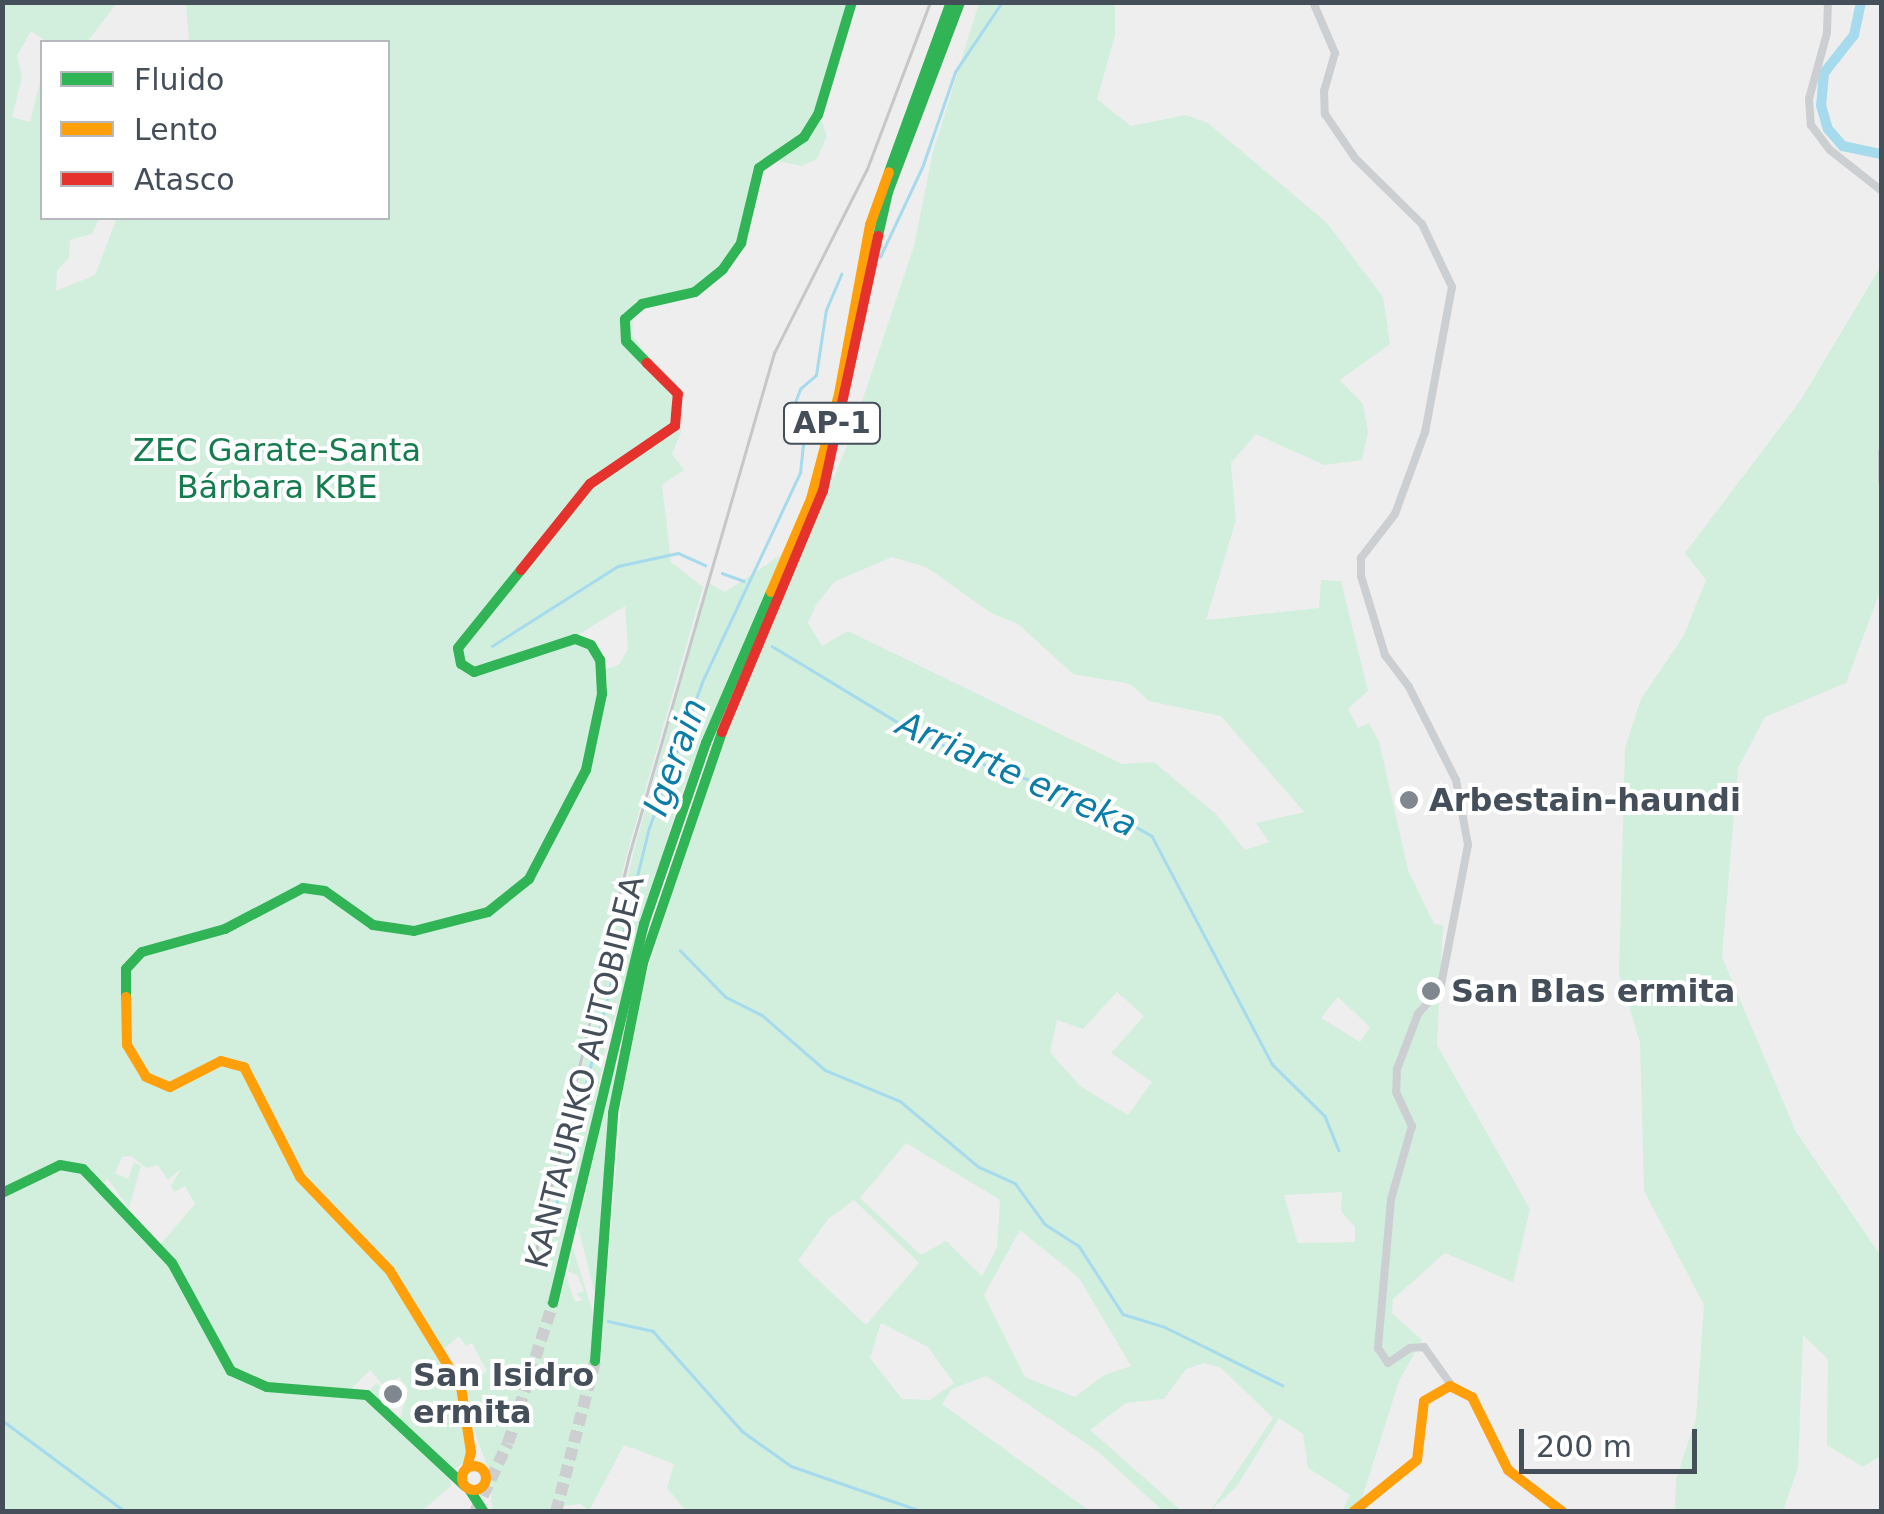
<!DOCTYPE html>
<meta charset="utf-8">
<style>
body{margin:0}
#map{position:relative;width:1884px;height:1514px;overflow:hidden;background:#efeeee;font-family:"DejaVu Sans",sans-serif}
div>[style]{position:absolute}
.green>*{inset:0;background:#d2efde}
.stream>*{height:2.5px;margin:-1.25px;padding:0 1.25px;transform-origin:1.25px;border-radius:1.25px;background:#a6daed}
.river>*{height:10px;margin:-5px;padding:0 5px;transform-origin:5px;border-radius:5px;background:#a6daed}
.highway-tunnel>*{height:12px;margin-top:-6px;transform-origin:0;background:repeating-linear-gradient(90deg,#cdced0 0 12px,transparent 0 18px)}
.street>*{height:8px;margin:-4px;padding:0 4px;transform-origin:4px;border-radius:4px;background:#cccfd2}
.fast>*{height:10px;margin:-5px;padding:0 5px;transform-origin:5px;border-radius:5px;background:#30b455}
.slow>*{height:10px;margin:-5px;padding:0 5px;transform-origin:5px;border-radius:5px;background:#ff9f0a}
.slow>.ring{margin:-5px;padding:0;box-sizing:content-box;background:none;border:10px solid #ff9f0a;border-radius:50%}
.jam>*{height:10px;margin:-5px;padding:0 5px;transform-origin:5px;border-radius:5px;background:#e5322d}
.rail>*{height:2.5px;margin:-1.25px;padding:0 1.25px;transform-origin:1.25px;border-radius:1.25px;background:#c5c7c9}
.dots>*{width:28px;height:28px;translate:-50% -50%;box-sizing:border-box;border:5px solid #fff;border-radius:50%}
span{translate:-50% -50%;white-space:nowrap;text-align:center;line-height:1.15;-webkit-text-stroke:8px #fff;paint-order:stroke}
.shield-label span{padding:2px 8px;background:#fff;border:2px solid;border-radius:8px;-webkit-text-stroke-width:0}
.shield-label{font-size:30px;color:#454f5a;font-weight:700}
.park-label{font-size:32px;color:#157c4f}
.poi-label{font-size:32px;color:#454f5a;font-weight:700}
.left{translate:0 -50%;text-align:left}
.street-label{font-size:32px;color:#454f5a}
.water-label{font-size:35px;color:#0a7da8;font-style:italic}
.frame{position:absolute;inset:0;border:5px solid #454f5a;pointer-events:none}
.legend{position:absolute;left:40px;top:40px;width:350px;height:180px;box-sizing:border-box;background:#fff;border:2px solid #b5b9bd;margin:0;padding:12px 18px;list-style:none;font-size:30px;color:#454f5a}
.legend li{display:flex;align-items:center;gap:20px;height:50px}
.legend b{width:50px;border:2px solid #b5b9bd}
.scale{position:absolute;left:1519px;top:1429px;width:178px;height:45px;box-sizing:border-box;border:5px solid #454f5a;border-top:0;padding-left:12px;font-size:30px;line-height:35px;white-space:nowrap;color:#454f5a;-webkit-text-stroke:8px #fff;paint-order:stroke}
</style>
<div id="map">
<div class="green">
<i style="clip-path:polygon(evenodd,2px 3px,117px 3px,87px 42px,47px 42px,31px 31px,17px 56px,22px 77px,12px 117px,30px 122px,42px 73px,42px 218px,99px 218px,92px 234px,70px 240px,69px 258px,57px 270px,56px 291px,95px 275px,117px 218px,388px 218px,388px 42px,189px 42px,186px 3px,849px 3px,816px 105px,827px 136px,817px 159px,802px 166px,773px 160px,759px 165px,744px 228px,722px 266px,693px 288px,635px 301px,632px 335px,675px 395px,666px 439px,682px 430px,672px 454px,684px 470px,662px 485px,671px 562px,703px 587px,625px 861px,538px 1252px,636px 842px,709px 583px,725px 592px,784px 553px,680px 796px,605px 1050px,560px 1300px,566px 1276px,575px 1302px,583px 1300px,576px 1294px,584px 1291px,578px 1276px,568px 1271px,573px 1248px,592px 1310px,600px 1360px,623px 1084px,645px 977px,704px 791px,848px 443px,914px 246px,933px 152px,979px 3px,1115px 3px,1115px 36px,1097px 99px,1131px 126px,1186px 115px,1208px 123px,1327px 223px,1383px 297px,1390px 344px,1340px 380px,1363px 404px,1368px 432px,1362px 460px,1324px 465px,1256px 434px,1231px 463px,1236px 520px,1206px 620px,1319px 608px,1321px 580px,1341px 581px,1368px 691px,1348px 709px,1358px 728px,1369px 723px,1379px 741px,1408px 870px,1434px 924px,1443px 925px,1437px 1045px,1530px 1209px,1513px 1282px,1445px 1253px,1393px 1299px,1392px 1313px,1422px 1340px,1399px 1381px,1358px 1511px,1342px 1511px,1350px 1495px,1308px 1468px,1303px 1434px,1279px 1418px,1237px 1486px,1210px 1511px,1273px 1418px,1221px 1368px,1204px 1363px,1186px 1369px,1164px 1399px,1126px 1403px,1090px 1430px,1182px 1511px,1163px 1511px,1096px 1450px,986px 1376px,952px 1389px,942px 1404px,1090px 1511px,686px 1511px,667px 1488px,674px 1464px,624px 1445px,589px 1511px,581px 1504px,562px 1506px,561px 1511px,492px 1511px,490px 1474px,472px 1424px,466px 1461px,455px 1469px,442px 1466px,452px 1485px,422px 1511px,3px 1511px,2px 3px,892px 557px,926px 567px,991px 613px,1018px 624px,1073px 674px,1130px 684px,1149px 701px,1221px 716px,1304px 812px,1256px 823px,1269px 842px,1245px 850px,1216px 814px,1154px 762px,1122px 764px,848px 631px,822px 646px,808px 623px,816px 605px,834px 582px,892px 557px,2px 3px,625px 606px,628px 649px,619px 665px,603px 670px,601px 658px,573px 638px,625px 606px,2px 3px,1117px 992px,1144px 1016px,1111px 1053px,1152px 1082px,1128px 1115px,1080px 1086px,1050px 1052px,1057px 1020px,1083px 1029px,1117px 992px,2px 3px,1338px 997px,1370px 1027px,1360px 1042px,1321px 1018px,1338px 997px,2px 3px,906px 1143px,1000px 1200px,997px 1248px,982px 1276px,946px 1241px,921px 1255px,860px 1198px,906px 1143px,2px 3px,131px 1156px,146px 1168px,158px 1165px,168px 1180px,181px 1169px,171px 1186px,174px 1192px,185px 1186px,195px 1204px,158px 1247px,102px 1187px,107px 1178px,129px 1208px,141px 1166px,134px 1162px,128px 1179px,115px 1173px,122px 1157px,131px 1156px,2px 3px,1342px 1192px,1341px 1211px,1355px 1227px,1355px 1242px,1298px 1243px,1284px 1195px,1342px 1192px,2px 3px,854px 1200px,919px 1263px,866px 1325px,798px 1261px,828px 1219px,854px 1200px,2px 3px,1020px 1230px,1079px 1278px,1131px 1366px,1104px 1375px,1075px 1397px,1025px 1377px,984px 1295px,1020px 1230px,2px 3px,881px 1323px,928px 1347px,954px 1383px,930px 1400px,902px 1399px,870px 1358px,881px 1323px,2px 3px,459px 1336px,466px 1346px,472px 1343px,487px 1371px,463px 1393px,446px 1361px,451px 1357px,445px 1348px,459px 1336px,2px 3px,370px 1370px,384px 1387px,399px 1377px,408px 1389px,399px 1422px,382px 1404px,390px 1398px,377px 1383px,370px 1389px,382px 1403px,350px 1390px,370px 1370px)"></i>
<i style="clip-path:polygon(1881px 266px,1881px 589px,1846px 683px,1765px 717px,1738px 768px,1722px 957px,1796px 1132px,1881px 1256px,1881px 1456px,1863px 1467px,1827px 1445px,1828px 1359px,1803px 1335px,1798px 1468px,1783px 1511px,1675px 1511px,1676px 1479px,1696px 1418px,1704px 1305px,1644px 1191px,1640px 1042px,1619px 974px,1625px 748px,1641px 699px,1683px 637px,1706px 580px,1685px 553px,1800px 401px)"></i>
<i style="clip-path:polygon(619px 1043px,608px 1122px,598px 1306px,578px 1227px)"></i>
</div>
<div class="stream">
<i style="left:880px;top:257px;width:102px;rotate:-64.9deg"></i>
<i style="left:923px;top:165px;width:98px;rotate:-71deg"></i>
<i style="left:955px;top:72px;width:84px;rotate:-56.1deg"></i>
<i style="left:722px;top:573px;width:23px;rotate:20deg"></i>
<i style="left:492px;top:646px;width:149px;rotate:-32.4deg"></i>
<i style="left:618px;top:566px;width:61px;rotate:-12.2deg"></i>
<i style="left:678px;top:553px;width:30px;rotate:24deg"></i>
<i style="left:772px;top:646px;width:160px;rotate:31.2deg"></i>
<i style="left:909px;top:729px;width:85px;rotate:25.1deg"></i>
<i style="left:986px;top:765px;width:109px;rotate:18.8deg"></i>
<i style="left:1089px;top:800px;width:73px;rotate:29.7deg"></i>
<i style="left:1152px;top:836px;width:258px;rotate:62.2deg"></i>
<i style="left:1272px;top:1064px;width:74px;rotate:44.5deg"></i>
<i style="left:1325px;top:1116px;width:37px;rotate:68deg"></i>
<i style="left:625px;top:924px;width:13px;rotate:67deg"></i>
<i style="left:680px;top:950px;width:66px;rotate:45.6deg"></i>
<i style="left:726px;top:997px;width:40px;rotate:26.6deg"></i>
<i style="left:762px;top:1015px;width:84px;rotate:41.1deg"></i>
<i style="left:825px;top:1070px;width:81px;rotate:22.5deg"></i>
<i style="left:900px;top:1101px;width:103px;rotate:39.9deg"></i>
<i style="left:979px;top:1167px;width:39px;rotate:24deg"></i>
<i style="left:1015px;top:1183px;width:51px;rotate:53.8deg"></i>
<i style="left:1045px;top:1224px;width:40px;rotate:32.9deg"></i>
<i style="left:1079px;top:1246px;width:81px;rotate:57.1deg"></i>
<i style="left:1123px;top:1314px;width:44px;rotate:17.2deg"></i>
<i style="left:1165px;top:1327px;width:131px;rotate:26.4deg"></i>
<i style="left:542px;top:1263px;width:448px;rotate:-76.2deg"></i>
<i style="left:649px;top:828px;width:155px;rotate:-70deg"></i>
<i style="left:702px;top:682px;width:231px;rotate:-64.9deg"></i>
<i style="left:800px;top:473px;width:27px;rotate:-84deg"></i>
<i style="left:803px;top:446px;width:42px;rotate:-102.4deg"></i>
<i style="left:794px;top:405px;width:17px;rotate:-69deg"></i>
<i style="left:800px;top:389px;width:21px;rotate:-41deg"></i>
<i style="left:816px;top:375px;width:66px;rotate:-81.3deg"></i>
<i style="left:826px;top:310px;width:39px;rotate:-67deg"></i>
<i style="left:608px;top:1321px;width:46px;rotate:12.5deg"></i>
<i style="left:653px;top:1331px;width:134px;rotate:48.3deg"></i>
<i style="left:742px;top:1431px;width:60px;rotate:35.5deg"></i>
<i style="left:791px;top:1466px;width:141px;rotate:19.1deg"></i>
<i style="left:2px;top:1420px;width:154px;rotate:36.6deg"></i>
</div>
<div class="river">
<i style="left:1861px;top:2px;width:34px;rotate:102deg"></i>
<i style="left:1854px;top:35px;width:48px;rotate:128.3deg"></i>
<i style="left:1824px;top:73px;width:32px;rotate:95deg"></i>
<i style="left:1821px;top:105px;width:25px;rotate:74deg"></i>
<i style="left:1828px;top:129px;width:23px;rotate:49deg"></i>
<i style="left:1843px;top:146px;width:40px;rotate:12deg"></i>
</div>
<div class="highway-tunnel">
<i style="left:475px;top:1512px;width:76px;rotate:-64.4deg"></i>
<i style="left:508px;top:1443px;width:147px;rotate:-72.2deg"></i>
<i style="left:556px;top:1512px;width:156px;rotate:-75.5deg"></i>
</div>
<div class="street">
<i style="left:1313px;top:2px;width:56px;rotate:66.7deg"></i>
<i style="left:1335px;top:53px;width:40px;rotate:106deg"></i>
<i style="left:1324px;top:91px;width:23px;rotate:88deg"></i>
<i style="left:1325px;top:114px;width:53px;rotate:55.7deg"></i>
<i style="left:1355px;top:158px;width:94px;rotate:44.6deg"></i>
<i style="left:1422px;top:224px;width:70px;rotate:64.5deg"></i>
<i style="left:1452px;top:287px;width:147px;rotate:100.5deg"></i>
<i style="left:1425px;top:432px;width:87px;rotate:110.1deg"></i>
<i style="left:1395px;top:514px;width:56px;rotate:127.7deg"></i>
<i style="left:1361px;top:558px;width:18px;rotate:90deg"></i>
<i style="left:1361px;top:576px;width:83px;rotate:73.1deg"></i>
<i style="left:1385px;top:655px;width:40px;rotate:53deg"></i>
<i style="left:1409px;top:687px;width:104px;rotate:63.2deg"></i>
<i style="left:1456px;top:780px;width:66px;rotate:79.5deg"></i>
<i style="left:1468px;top:845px;width:148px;rotate:100.9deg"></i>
<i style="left:1440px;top:990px;width:33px;rotate:133deg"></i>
<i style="left:1418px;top:1014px;width:59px;rotate:110.9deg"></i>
<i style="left:1397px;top:1069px;width:23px;rotate:92deg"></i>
<i style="left:1396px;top:1092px;width:38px;rotate:65deg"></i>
<i style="left:1412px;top:1126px;width:76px;rotate:106deg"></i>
<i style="left:1391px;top:1199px;width:150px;rotate:95deg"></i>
<i style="left:1378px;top:1348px;width:18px;rotate:56deg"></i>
<i style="left:1388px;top:1363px;width:27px;rotate:-34deg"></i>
<i style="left:1410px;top:1348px;width:14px;rotate:-4deg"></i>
<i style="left:1424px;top:1347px;width:48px;rotate:54.3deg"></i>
<i style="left:1828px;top:2px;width:31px;rotate:92deg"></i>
<i style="left:1827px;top:33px;width:68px;rotate:105.3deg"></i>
<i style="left:1809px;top:99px;width:26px;rotate:86deg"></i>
<i style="left:1811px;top:125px;width:31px;rotate:53deg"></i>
<i style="left:1830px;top:150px;width:66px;rotate:38.3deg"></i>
<i style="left:1882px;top:452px;width:29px;rotate:90deg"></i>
</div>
<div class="fast">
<i style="left:889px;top:172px;width:181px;rotate:-70deg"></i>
<i style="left:878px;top:236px;width:45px;rotate:-77.2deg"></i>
<i style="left:888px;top:192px;width:203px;rotate:-69.2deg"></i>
<i style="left:647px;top:363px;width:30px;rotate:-134deg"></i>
<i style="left:626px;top:341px;width:22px;rotate:-93deg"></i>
<i style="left:625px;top:319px;width:23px;rotate:-41deg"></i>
<i style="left:642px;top:304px;width:54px;rotate:-12.8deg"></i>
<i style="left:695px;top:292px;width:36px;rotate:-39deg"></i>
<i style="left:723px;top:269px;width:32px;rotate:-55deg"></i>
<i style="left:741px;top:243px;width:77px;rotate:-76.5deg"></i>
<i style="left:759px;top:168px;width:55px;rotate:-34.6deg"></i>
<i style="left:804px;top:137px;width:26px;rotate:-58deg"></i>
<i style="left:818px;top:115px;width:118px;rotate:-73.3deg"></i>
<i style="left:126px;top:997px;width:28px;rotate:-90deg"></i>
<i style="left:126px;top:969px;width:23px;rotate:-47deg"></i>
<i style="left:142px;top:952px;width:86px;rotate:-15.5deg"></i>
<i style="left:225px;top:929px;width:88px;rotate:-27.7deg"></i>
<i style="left:303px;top:888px;width:22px;rotate:8deg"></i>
<i style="left:325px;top:891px;width:59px;rotate:35.3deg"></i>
<i style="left:373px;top:925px;width:41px;rotate:8.3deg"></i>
<i style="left:414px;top:931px;width:76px;rotate:-14.4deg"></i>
<i style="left:488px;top:912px;width:53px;rotate:-38.8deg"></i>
<i style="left:529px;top:879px;width:123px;rotate:-62.4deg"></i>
<i style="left:586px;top:770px;width:78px;rotate:-78.1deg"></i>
<i style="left:602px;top:694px;width:34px;rotate:-93deg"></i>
<i style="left:600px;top:660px;width:17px;rotate:-121deg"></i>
<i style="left:591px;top:645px;width:17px;rotate:-159deg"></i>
<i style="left:575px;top:639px;width:106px;rotate:161.9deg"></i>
<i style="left:474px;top:672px;width:15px;rotate:-148deg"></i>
<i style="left:461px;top:664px;width:16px;rotate:-101deg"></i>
<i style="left:458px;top:648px;width:100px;rotate:-51.1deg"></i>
<i style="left:2px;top:1193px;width:64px;rotate:-25.8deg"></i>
<i style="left:60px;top:1165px;width:23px;rotate:10deg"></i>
<i style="left:83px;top:1169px;width:129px;rotate:46.6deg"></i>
<i style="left:172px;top:1263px;width:123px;rotate:61.4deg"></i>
<i style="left:231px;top:1371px;width:39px;rotate:24deg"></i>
<i style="left:267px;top:1387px;width:100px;rotate:4.6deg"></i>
<i style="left:367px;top:1395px;width:134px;rotate:42.9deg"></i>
<i style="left:553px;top:1303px;width:390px;rotate:-76.5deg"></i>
<i style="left:644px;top:924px;width:191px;rotate:-71.1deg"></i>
<i style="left:706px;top:743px;width:164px;rotate:-66.7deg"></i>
<i style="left:595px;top:1361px;width:249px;rotate:-85.8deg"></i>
<i style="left:613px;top:1113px;width:153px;rotate:-78.7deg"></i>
<i style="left:643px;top:963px;width:244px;rotate:-71.1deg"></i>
<i style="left:469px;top:1489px;width:27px;rotate:57deg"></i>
</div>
<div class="slow">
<i style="left:771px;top:592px;width:101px;rotate:-66.7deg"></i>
<i style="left:811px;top:499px;width:109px;rotate:-75.1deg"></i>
<i style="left:839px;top:394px;width:172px;rotate:-79.6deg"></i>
<i style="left:870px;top:225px;width:56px;rotate:-70.3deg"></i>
<i style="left:126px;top:997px;width:48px;rotate:88.8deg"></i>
<i style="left:127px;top:1045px;width:37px;rotate:59deg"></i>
<i style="left:146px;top:1077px;width:26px;rotate:23deg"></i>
<i style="left:170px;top:1087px;width:57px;rotate:-27deg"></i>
<i style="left:221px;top:1061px;width:24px;rotate:15deg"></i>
<i style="left:244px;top:1067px;width:123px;rotate:63deg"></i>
<i style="left:300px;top:1177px;width:130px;rotate:46.2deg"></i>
<i style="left:390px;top:1271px;width:136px;rotate:58.5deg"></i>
<i style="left:461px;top:1387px;width:66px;rotate:81.3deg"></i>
<i style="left:471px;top:1452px;width:16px;rotate:104deg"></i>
<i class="ring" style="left:462px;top:1466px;width:14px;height:14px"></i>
<i style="left:1353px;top:1512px;width:82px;rotate:-39.1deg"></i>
<i style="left:1417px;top:1460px;width:59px;rotate:-83.2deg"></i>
<i style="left:1424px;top:1401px;width:30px;rotate:-30deg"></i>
<i style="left:1450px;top:1386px;width:25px;rotate:27deg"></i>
<i style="left:1472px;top:1397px;width:81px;rotate:63.7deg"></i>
<i style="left:1508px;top:1470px;width:69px;rotate:37.4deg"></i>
</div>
<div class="jam">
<i style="left:521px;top:570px;width:110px;rotate:-51.3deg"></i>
<i style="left:590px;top:484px;width:103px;rotate:-34.3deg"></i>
<i style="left:675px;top:426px;width:32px;rotate:-85deg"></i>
<i style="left:678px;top:394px;width:44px;rotate:-135deg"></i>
<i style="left:722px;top:732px;width:261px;rotate:-67.3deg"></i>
<i style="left:823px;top:491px;width:261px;rotate:-77.8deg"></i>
</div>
<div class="rail">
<i style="left:536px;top:1251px;width:407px;rotate:-76.8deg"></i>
<i style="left:629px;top:855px;width:523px;rotate:-73.89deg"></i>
<i style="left:774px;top:353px;width:206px;rotate:-63.2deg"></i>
<i style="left:867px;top:169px;width:178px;rotate:-69.3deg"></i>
</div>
<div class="dots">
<i style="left:1409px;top:800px;background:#80878e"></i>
<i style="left:1431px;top:991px;background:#80878e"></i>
<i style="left:393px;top:1394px;background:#80878e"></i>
</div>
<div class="shield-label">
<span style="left:832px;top:423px">AP-1</span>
</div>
<div class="park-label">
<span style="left:277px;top:469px">ZEC Garate-Santa<br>Bárbara KBE</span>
</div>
<div class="poi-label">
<span class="left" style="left:1429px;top:800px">Arbestain-haundi</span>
<span class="left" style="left:1451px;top:991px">San Blas ermita</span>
<span class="left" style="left:413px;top:1394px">San Isidro<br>ermita</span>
</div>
<div class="street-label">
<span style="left:585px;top:1072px;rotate:-76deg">KANTAURIKO AUTOBIDEA</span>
</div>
<div class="water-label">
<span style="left:675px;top:757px;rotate:-70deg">Igerain</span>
<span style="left:1017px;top:774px;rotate:24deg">Arriarte erreka</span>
</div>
<div class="frame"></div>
<ul class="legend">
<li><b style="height:12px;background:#30b455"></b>Fluido</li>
<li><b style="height:12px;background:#ff9f0a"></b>Lento</li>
<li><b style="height:12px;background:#e5322d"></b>Atasco</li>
</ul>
<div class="scale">200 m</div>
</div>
